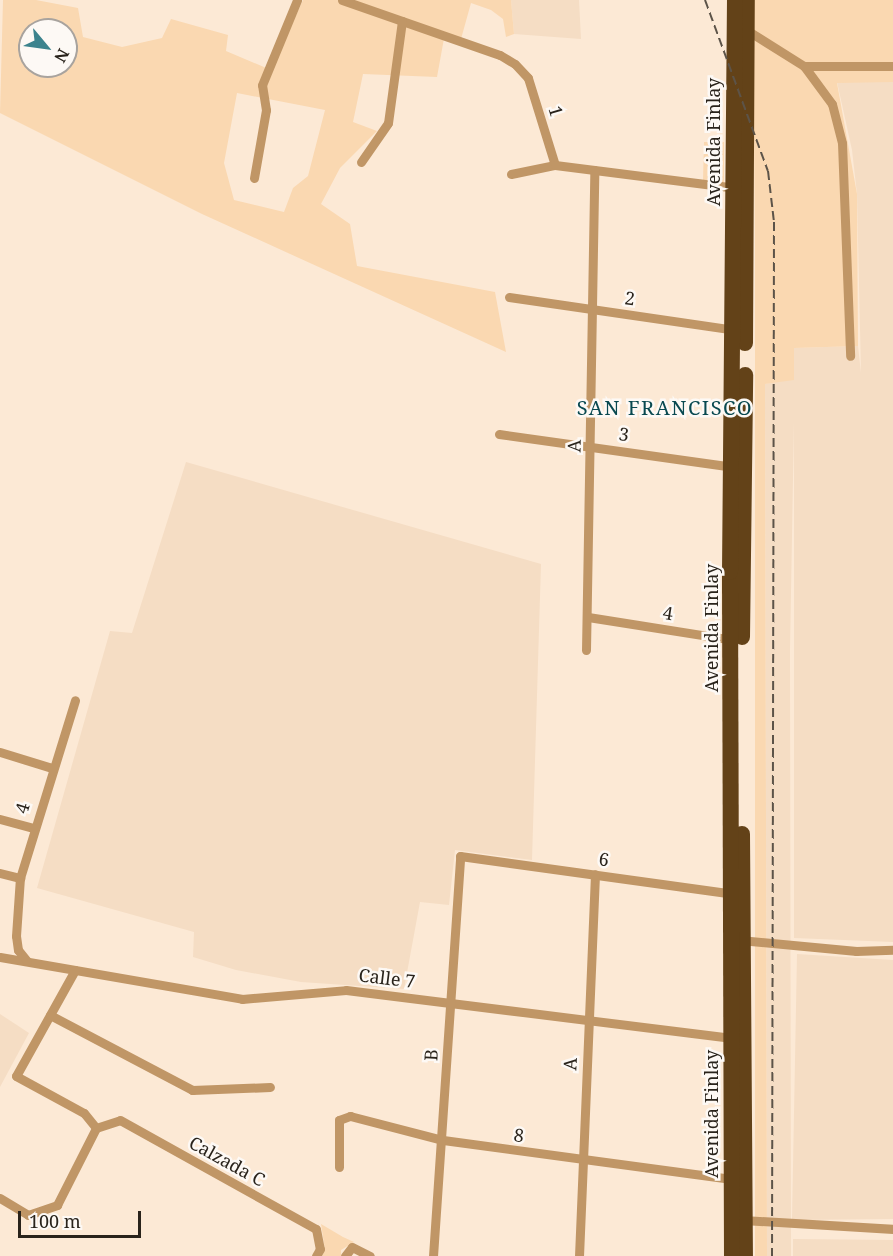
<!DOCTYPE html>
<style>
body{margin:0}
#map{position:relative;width:893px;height:1256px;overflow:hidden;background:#fce9d5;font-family:"Noto Serif",serif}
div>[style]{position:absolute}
.built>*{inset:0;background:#f5ddc4}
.green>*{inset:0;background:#fad8b1}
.street>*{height:9px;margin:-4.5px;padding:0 4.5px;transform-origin:4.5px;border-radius:4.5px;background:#c09666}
.highway>*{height:16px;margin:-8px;padding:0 8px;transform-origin:8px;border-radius:8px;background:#634218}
.rail>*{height:2px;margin-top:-1px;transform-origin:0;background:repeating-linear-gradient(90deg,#5c5348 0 9px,transparent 0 13.5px)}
span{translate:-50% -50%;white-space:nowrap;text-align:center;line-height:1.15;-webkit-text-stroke:5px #fdf9f5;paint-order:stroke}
.street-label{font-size:18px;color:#29231b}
.neighbourhood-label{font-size:20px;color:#094950;letter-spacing:1.5px}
.north{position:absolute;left:18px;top:18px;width:60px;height:60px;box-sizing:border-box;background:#fdf9f5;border:2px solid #a8a39e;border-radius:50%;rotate:119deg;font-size:16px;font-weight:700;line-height:24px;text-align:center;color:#29231b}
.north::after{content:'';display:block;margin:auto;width:21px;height:27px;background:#3c838d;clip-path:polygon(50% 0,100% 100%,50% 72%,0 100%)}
.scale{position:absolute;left:18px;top:1211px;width:123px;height:27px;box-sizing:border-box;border:3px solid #29231b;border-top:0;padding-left:8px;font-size:18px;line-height:21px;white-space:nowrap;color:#29231b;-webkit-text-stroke:4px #fdf9f5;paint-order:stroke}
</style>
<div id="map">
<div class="built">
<i style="clip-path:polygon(511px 0,579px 0,581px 39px,514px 34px)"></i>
<i style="clip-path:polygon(837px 82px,893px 82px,893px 942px,794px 938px,794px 421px,790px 650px,791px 1256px,767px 1256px,765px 384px,794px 379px,794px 348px,858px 346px,861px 373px,857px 194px,852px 150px)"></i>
<i style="clip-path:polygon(186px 462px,541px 564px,532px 860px,455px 850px,449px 905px,420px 902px,404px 989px,301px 982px,236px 970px,193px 957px,194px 932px,37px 888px,110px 631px,132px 633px)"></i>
<i style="clip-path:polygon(797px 954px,893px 960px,893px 1219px,792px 1220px)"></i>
<i style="clip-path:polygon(0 1014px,29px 1033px,0 1087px)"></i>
<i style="clip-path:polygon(793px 1239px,893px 1240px,893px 1256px,793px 1256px)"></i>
</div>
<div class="green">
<i style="clip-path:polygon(evenodd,3px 0,36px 0,78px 8px,83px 37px,122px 47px,162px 38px,171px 19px,228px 35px,226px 51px,271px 70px,303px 0,511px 0,514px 34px,506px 37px,503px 19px,491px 10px,471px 3px,461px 39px,445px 33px,437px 77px,363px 74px,353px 122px,377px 131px,340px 168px,321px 204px,350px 224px,357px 266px,495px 292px,506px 352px,202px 214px,0 113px,3px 0,30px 30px,66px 30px,66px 66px,30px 66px,30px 30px,3px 0,237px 93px,325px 110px,308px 176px,293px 188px,284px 212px,234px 200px,224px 163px,237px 93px)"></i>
<i style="clip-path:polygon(747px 0,893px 0,893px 82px,837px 83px,857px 194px,858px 346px,794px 348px,794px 380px,765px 384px,767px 1256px,755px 1256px,755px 247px,753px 34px)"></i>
<i style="clip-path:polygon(704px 142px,724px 142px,724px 183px,703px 180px)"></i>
<i style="clip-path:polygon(321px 1224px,343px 1237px,354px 1242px,341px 1250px,341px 1256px,322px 1256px,325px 1250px)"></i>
</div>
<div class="street">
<i style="left:342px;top:0;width:167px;rotate:19.2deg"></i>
<i style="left:500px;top:55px;width:17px;rotate:31deg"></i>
<i style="left:515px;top:64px;width:19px;rotate:47deg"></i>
<i style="left:528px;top:78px;width:91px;rotate:72.8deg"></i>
<i style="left:745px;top:29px;width:70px;rotate:32.1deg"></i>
<i style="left:804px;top:66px;width:89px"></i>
<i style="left:804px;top:66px;width:47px;rotate:53.6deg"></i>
<i style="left:832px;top:104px;width:40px;rotate:75.6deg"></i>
<i style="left:842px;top:143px;width:213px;rotate:87.8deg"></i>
<i style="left:361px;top:162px;width:47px;rotate:-55.3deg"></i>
<i style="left:388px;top:123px;width:103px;rotate:-82.2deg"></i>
<i style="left:511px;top:174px;width:45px;rotate:-11.6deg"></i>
<i style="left:555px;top:165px;width:183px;rotate:7.2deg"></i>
<i style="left:254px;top:178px;width:69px;rotate:-80deg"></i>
<i style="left:266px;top:110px;width:25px;rotate:-99deg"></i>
<i style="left:262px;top:85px;width:92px;rotate:-67.6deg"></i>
<i style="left:509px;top:297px;width:228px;rotate:8.3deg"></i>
<i style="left:499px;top:434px;width:237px;rotate:8deg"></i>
<i style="left:588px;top:617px;width:148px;rotate:9deg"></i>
<i style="left:586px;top:650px;width:480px;rotate:-89deg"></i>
<i style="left:0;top:752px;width:54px;rotate:17.1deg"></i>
<i style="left:0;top:819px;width:35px;rotate:15deg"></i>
<i style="left:0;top:873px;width:21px;rotate:14deg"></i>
<i style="left:740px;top:940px;width:117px;rotate:5.4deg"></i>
<i style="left:856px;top:951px;width:37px;rotate:-2deg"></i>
<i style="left:0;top:957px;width:246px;rotate:9.8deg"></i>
<i style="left:242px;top:999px;width:104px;rotate:-4.9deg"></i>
<i style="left:346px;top:990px;width:391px;rotate:7.1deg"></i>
<i style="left:27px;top:961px;width:14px;rotate:-129deg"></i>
<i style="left:18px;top:950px;width:14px;rotate:-98deg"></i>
<i style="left:16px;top:936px;width:58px;rotate:-86.1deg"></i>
<i style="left:20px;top:878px;width:186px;rotate:-72.8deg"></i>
<i style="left:75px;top:970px;width:121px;rotate:119.1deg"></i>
<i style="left:16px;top:1076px;width:77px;rotate:28.6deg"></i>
<i style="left:84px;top:1113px;width:19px;rotate:51deg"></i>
<i style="left:50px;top:1015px;width:161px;rotate:27.8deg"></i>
<i style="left:192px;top:1090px;width:78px;rotate:-2.2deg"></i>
<i style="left:339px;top:1167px;width:47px;rotate:-90deg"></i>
<i style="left:339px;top:1120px;width:12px;rotate:-20deg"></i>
<i style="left:350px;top:1116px;width:96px;rotate:14.5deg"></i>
<i style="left:443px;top:1140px;width:293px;rotate:7.7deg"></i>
<i style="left:0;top:1198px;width:33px;rotate:31deg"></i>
<i style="left:28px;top:1215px;width:31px;rotate:-19deg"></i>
<i style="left:57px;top:1205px;width:86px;rotate:-63.1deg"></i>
<i style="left:96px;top:1128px;width:25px;rotate:-18deg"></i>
<i style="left:120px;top:1120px;width:224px;rotate:29.1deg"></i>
<i style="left:316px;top:1229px;width:20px;rotate:79deg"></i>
<i style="left:320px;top:1249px;width:8px;rotate:120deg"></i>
<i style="left:743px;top:1220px;width:150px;rotate:3.4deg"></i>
<i style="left:345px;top:1256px;width:11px;rotate:-52deg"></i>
<i style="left:352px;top:1247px;width:20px;rotate:27deg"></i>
<i style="left:433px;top:1256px;width:401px;rotate:-86.1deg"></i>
<i style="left:460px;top:856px;width:277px;rotate:7.9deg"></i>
<i style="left:579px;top:1256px;width:382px;rotate:-87.6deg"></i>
</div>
<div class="highway">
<i style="left:745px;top:343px;width:343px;rotate:-89.7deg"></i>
<i style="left:742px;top:637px;width:262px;rotate:-89.3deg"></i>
<i style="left:742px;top:834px;width:422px;rotate:89.6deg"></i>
<i style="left:732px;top:1256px;width:684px;rotate:-90.17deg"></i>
<i style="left:730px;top:572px;width:572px;rotate:-89.5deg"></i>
</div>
<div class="rail">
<i style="left:705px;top:0;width:182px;rotate:69.8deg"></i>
<i style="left:768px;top:171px;width:51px;rotate:83.3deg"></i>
<i style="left:774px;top:222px;width:1034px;rotate:90.11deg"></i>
</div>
<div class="street-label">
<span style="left:556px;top:111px;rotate:73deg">1</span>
<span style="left:713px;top:142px;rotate:-90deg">Avenida Finlay</span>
<span style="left:630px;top:298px;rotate:8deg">2</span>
<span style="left:624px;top:434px;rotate:8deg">3</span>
<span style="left:574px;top:446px;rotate:-89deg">A</span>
<span style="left:668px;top:613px;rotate:9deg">4</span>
<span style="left:711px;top:628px;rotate:-90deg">Avenida Finlay</span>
<span style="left:22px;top:808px;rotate:-73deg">4</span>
<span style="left:604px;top:859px;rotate:8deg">6</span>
<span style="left:387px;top:978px;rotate:7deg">Calle 7</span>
<span style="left:431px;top:1055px;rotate:-87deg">B</span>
<span style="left:570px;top:1064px;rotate:-87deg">A</span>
<span style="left:711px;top:1114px;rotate:-90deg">Avenida Finlay</span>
<span style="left:519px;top:1135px;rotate:8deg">8</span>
<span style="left:227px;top:1161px;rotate:29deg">Calzada C</span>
</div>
<div class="neighbourhood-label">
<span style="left:665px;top:407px">SAN FRANCISCO</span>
</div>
<div class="north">N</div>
<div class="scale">100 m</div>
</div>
